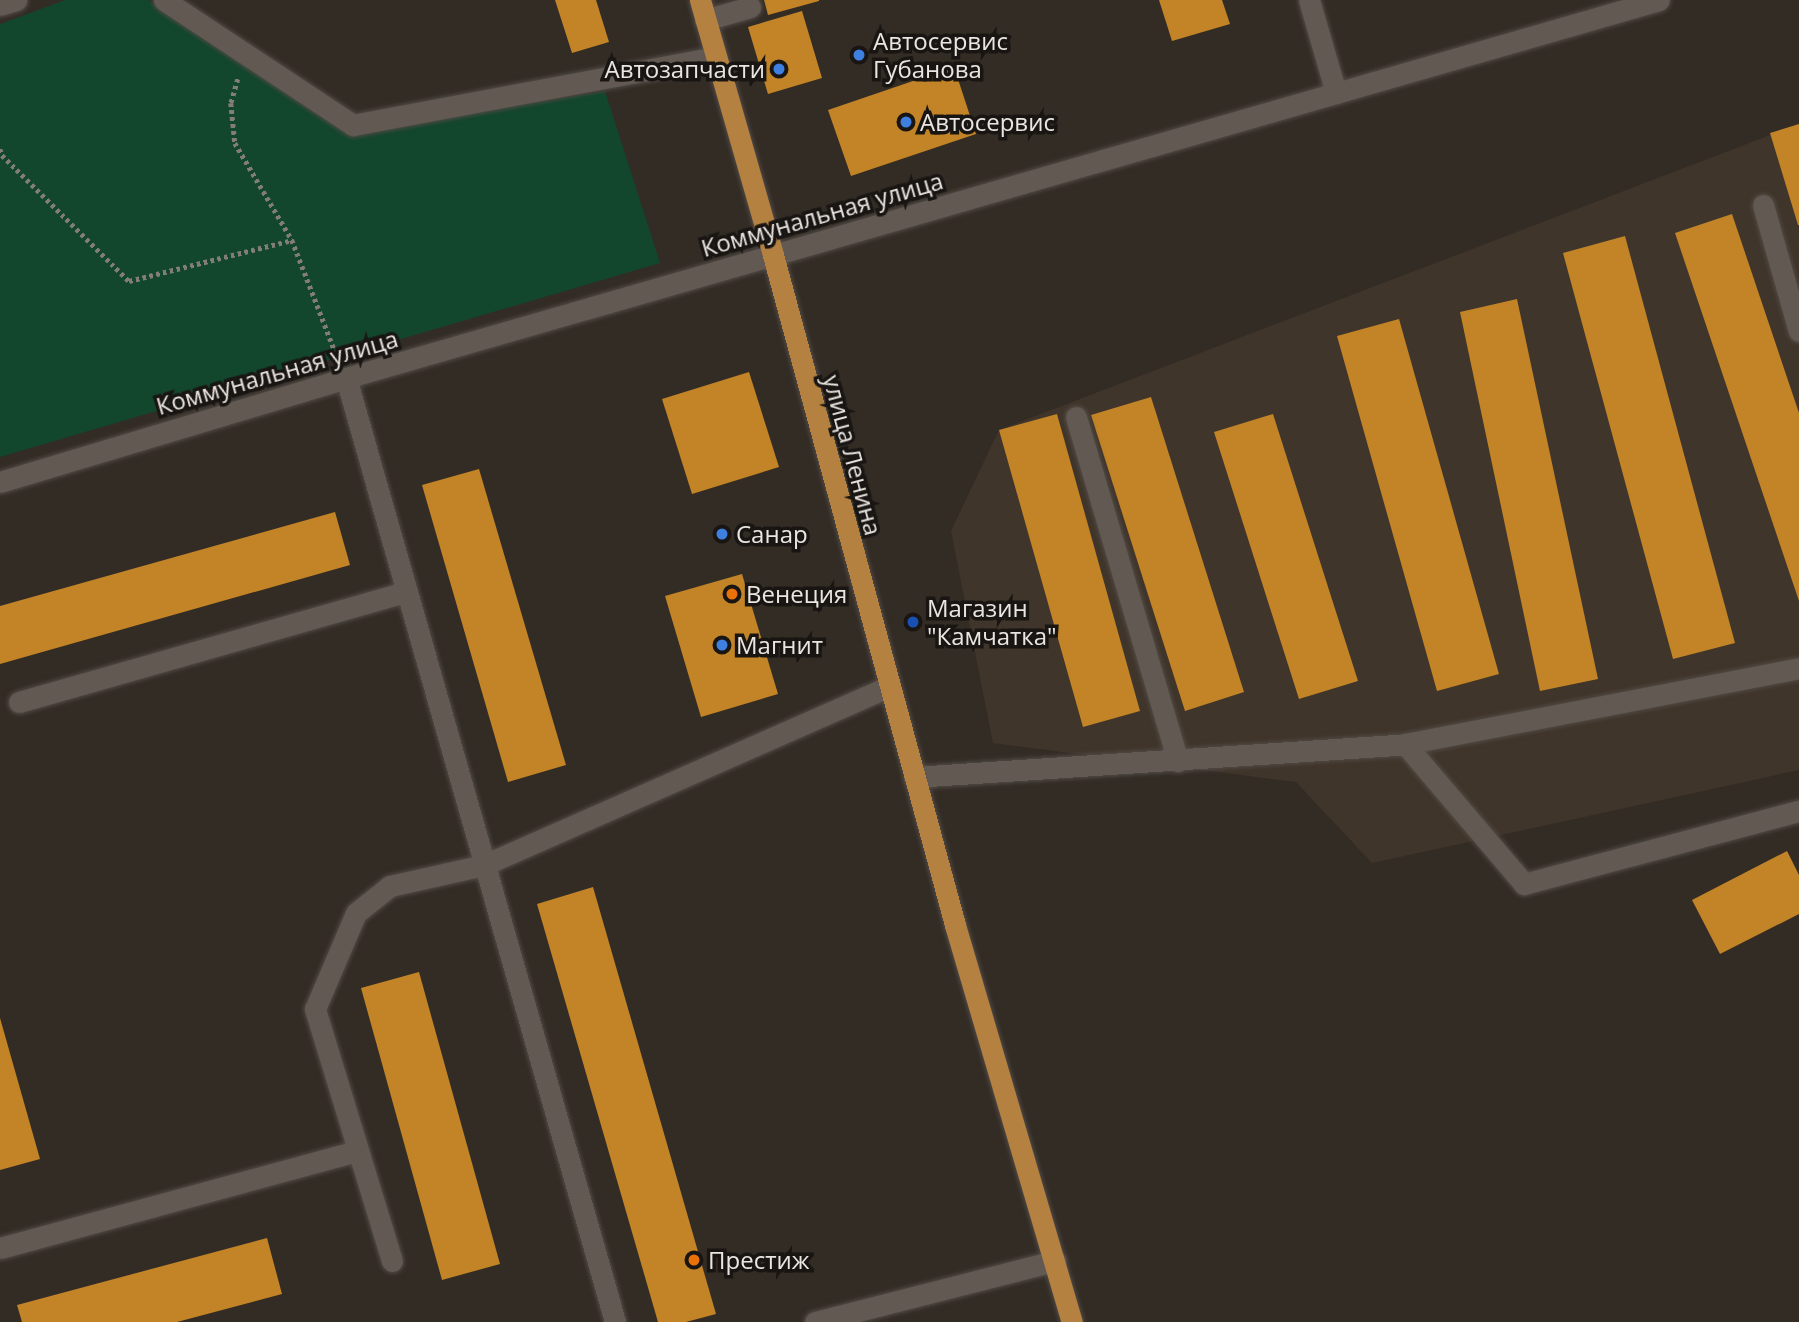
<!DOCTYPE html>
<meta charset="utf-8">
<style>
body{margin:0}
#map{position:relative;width:1799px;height:1322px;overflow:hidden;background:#332c25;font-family:"Open Sans",sans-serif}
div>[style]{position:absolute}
.built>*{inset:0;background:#40352a}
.green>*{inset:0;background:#12462d}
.building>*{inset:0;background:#c28427}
.path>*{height:4.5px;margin-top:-2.25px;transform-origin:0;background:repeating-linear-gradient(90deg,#837d77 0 3.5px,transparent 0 7px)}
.roads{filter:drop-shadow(0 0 2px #514a45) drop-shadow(0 0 2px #514a45)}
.minor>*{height:21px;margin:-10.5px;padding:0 10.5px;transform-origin:10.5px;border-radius:10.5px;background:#615952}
.major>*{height:21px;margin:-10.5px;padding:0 10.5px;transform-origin:10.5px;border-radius:10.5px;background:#b48141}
.dots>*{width:19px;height:19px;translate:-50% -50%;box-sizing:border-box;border:4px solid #181512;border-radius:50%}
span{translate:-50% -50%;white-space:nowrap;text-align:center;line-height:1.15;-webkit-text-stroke:7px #181512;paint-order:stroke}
.poi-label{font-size:24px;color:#eae5e1}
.left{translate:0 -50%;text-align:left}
.right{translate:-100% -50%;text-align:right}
.street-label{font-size:24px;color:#eae5e1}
</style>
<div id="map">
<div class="built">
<i style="clip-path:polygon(1799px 124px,1799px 770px,1372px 863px,1296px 782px,993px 743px,951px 531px,999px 430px)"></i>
</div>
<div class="green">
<i style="clip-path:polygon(65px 0,148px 0,350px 133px,605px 91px,660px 263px,0 457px,0 24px)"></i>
</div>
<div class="building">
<i style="clip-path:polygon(555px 0,596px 0,609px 42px,572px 53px)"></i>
<i style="clip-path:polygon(764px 0,819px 0,819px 1px,768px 15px)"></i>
<i style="clip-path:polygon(1159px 0,1222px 0,1230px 24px,1172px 41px)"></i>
<i style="clip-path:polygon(802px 11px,822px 78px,768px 94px,748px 27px)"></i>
<i style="clip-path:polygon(954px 67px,976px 134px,851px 176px,828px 110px)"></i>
<i style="clip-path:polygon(1799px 124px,1799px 225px,1798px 225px,1770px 133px)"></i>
<i style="clip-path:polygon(1732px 214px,1799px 413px,1799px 601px,1675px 233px)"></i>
<i style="clip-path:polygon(1625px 236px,1735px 643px,1673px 659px,1563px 253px)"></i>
<i style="clip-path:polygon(1517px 299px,1598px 679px,1540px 691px,1460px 312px)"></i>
<i style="clip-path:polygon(1399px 319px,1499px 674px,1437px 691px,1337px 336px)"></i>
<i style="clip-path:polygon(749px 372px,779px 467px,692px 494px,662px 399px)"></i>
<i style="clip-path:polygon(1151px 397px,1244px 692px,1185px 711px,1091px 415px)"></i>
<i style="clip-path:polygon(1057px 414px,1140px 711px,1083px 727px,999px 430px)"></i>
<i style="clip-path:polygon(1273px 414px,1358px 681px,1299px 699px,1214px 432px)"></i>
<i style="clip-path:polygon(479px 469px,566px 765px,508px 782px,422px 485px)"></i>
<i style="clip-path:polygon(335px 512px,350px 565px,0 664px,0 606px)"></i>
<i style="clip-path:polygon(742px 574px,778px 694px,701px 717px,665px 596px)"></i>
<i style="clip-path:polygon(1787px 851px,1799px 875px,1799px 914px,1720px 954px,1692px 900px)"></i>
<i style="clip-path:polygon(593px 887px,716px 1314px,686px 1322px,658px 1322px,537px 904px)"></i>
<i style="clip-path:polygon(419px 972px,500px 1264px,442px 1280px,361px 988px)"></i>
<i style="clip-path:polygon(0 1018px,40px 1159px,0 1170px)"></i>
<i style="clip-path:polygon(267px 1238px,282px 1294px,177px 1322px,22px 1322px,17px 1305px)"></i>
</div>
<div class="path">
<i style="left:238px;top:79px;width:25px;rotate:106deg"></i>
<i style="left:231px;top:103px;width:40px;rotate:84.3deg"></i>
<i style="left:235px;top:143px;width:113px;rotate:59.6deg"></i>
<i style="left:0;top:149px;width:6px;rotate:72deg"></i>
<i style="left:2px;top:155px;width:179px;rotate:44.8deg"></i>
<i style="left:129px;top:281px;width:168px;rotate:-14.1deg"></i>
<i style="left:292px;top:240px;width:122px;rotate:68.9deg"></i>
</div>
<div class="roads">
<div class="minor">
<i style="left:164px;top:0;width:227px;rotate:33.5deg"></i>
<i style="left:353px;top:125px;width:368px;rotate:-10.6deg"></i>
<i style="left:1309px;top:0;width:97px;rotate:73.8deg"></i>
<i style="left:0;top:5px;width:17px;rotate:-17deg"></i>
<i style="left:705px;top:20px;width:47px;rotate:-16.1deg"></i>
<i style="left:1763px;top:205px;width:131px;rotate:74.1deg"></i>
<i style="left:346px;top:378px;width:982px;rotate:74.09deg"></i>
<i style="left:1076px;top:417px;width:359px;rotate:73.5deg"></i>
<i style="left:0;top:482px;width:361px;rotate:-16.7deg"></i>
<i style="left:346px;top:378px;width:1366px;rotate:-16.06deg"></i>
<i style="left:19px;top:702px;width:402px;rotate:-15.9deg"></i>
<i style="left:1405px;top:744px;width:184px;rotate:49.6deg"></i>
<i style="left:1524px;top:884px;width:285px;rotate:-14.9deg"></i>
<i style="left:914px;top:777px;width:492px;rotate:-3.8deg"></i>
<i style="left:1405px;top:744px;width:401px;rotate:-10.9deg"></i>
<i style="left:0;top:1248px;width:371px;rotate:-15.2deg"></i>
<i style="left:392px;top:1261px;width:264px;rotate:-107deg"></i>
<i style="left:315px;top:1009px;width:104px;rotate:-66.9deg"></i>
<i style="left:356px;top:913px;width:43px;rotate:-38.5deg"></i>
<i style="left:390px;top:886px;width:96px;rotate:-12.6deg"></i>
<i style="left:484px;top:865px;width:441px;rotate:-23.8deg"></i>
<i style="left:815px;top:1322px;width:248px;rotate:-14.3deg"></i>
</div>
<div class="major">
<i style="left:700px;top:0;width:265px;rotate:74deg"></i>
<i style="left:773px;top:255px;width:694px;rotate:74.8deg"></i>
<i style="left:955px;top:925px;width:414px;rotate:73.6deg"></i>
</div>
</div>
<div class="dots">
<i style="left:859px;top:55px;background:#3f7fe0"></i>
<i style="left:779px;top:69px;background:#3f7fe0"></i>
<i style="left:906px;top:122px;background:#3f7fe0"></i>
<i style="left:722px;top:534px;background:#3f7fe0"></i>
<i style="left:732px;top:594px;background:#e8710a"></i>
<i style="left:913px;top:622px;background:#1a4fb4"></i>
<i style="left:722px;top:645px;background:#3f7fe0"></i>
<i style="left:694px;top:1260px;background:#e8710a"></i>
</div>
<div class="poi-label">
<span class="left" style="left:873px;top:55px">Автосервис<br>Губанова</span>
<span class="right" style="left:765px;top:69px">Автозапчасти</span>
<span class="left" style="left:920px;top:122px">Автосервис</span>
<span class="left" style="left:736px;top:534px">Санар</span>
<span class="left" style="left:746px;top:594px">Венеция</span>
<span class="left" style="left:927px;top:622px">Магазин<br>"Камчатка"</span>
<span class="left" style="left:736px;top:645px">Магнит</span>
<span class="left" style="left:708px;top:1260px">Престиж</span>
</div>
<div class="street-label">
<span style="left:822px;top:214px;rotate:-16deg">Коммунальная улица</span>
<span style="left:277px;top:372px;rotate:-16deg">Коммунальная улица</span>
<span style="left:853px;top:455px;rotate:75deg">улица Ленина</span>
</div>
</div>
